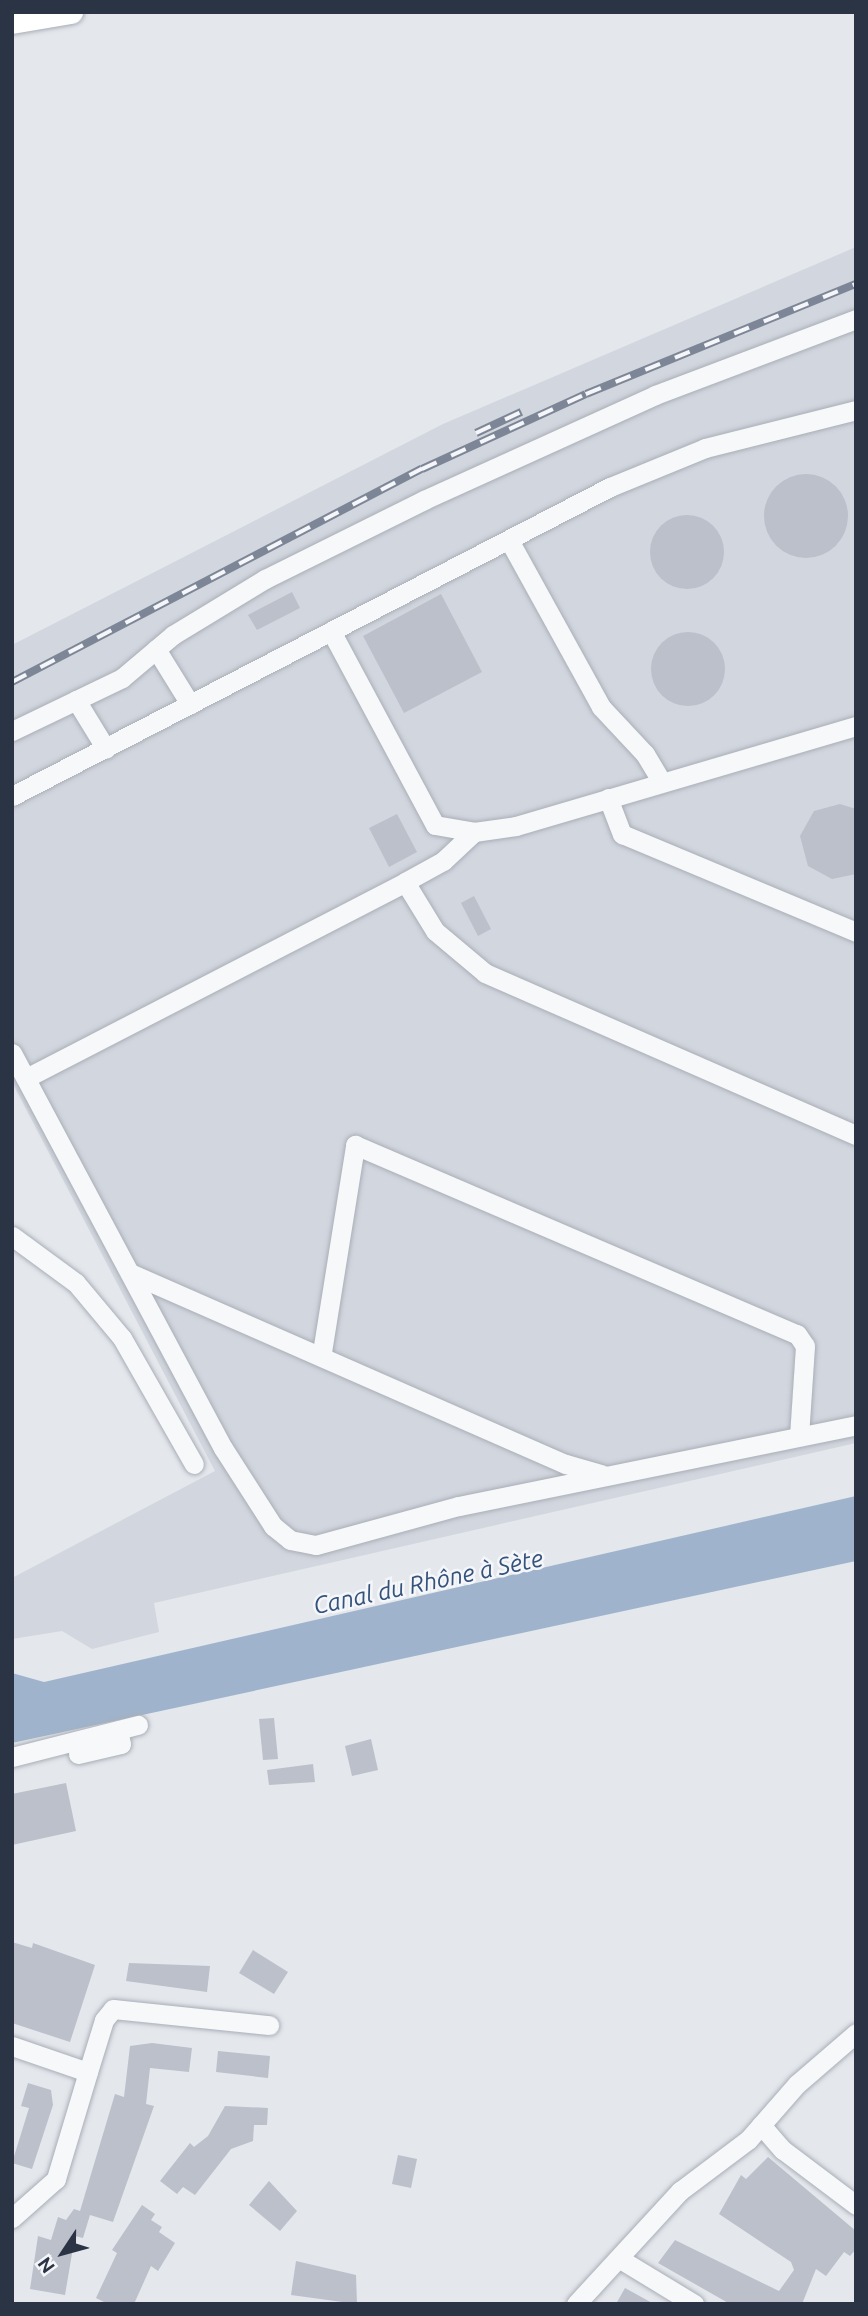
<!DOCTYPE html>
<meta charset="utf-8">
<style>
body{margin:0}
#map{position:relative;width:868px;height:2316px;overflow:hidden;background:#e4e7ec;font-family:Ubuntu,sans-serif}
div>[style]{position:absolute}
.built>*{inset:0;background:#d2d6de}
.water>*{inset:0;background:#9fb4cc}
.building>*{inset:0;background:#bbc0ca}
.round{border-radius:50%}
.roads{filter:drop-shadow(0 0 2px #a9aeb7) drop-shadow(0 0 2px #a9aeb7)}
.minor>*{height:19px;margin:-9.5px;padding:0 9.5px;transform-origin:9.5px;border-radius:9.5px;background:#f7f8fa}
.major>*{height:24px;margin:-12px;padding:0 12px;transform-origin:12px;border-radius:12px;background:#fff}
.rail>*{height:8px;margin-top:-4px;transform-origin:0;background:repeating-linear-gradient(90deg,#f4f6f9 0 16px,#7d8696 0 32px);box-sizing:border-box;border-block:2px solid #7d8696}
span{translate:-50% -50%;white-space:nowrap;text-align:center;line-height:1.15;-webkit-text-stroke:5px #f4f6f9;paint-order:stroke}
.water-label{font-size:24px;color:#34527a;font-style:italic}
.frame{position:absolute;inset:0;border:14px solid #2b3445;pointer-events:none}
.north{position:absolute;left:28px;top:2218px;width:70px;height:70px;-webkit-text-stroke:5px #f4f6f9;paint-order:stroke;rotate:234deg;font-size:19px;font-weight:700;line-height:28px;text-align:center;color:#2b3445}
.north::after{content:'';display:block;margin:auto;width:24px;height:32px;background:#2b3445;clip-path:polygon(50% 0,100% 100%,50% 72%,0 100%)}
</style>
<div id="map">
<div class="built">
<i style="clip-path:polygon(856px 247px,856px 1443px,154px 1603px,159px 1632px,92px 1649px,62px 1631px,12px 1639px,12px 1578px,215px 1471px,12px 1082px,12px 645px,443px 424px)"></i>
</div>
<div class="water">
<i style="clip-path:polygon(856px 1496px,856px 1561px,12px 1743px,12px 1673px,44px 1682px)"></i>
</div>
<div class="building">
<i class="round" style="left:764px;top:474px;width:84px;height:84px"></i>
<i class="round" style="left:650px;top:515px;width:74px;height:74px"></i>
<i style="clip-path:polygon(292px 592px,300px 608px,257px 630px,248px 615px)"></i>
<i style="clip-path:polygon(441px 594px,482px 672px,404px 713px,363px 636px)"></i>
<i class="round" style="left:651px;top:632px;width:74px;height:74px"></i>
<i style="clip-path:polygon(840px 804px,856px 809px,856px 874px,832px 879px,808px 866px,800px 836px,814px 811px)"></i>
<i style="clip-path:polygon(397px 814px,417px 852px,389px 867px,369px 828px)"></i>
<i style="clip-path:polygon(474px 896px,491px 929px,478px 936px,461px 903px)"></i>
<i style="clip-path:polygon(274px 1718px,278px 1759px,263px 1760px,259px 1719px)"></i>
<i style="clip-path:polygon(371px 1739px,378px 1770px,352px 1776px,345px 1746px)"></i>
<i style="clip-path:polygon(313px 1764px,315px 1782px,269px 1785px,267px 1770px)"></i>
<i style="clip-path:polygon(66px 1783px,76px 1831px,12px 1845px,12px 1794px)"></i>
<i style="clip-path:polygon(12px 1942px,32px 1948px,33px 1943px,95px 1965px,70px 2042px,12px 2023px)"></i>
<i style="clip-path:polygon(253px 1950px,288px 1972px,274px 1994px,239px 1973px)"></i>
<i style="clip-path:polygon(129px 1963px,210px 1966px,207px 1992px,126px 1981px)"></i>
<i style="clip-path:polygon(152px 2043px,192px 2048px,189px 2072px,150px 2068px,146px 2104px,154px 2106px,113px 2222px,90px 2215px,83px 2238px,75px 2236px,65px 2295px,30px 2289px,38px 2236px,51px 2240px,58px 2217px,66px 2220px,74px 2209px,80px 2211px,115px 2094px,124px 2097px,130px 2046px)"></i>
<i style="clip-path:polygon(218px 2051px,270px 2056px,268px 2078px,216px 2072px)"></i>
<i style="clip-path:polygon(28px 2083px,51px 2090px,53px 2105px,32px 2169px,12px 2163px,29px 2108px,21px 2106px)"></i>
<i style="clip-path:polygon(225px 2106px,268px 2108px,267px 2125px,254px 2125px,253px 2141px,231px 2149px,195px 2195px,183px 2187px,177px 2194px,160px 2181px,190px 2143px,194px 2147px,208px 2136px)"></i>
<i style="clip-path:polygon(398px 2155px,417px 2159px,411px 2188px,392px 2184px)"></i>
<i style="clip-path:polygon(768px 2157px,856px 2231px,856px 2249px,850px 2256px,844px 2252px,826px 2276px,816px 2269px,802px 2304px,730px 2304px,658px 2263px,675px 2240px,779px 2291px,794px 2270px,791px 2262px,719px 2214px,741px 2175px,746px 2179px)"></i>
<i style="clip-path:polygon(269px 2181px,297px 2211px,280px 2231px,249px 2205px)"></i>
<i style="clip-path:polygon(142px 2205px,155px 2214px,151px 2220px,162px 2227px,159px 2232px,175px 2243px,158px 2271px,151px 2266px,134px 2304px,108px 2304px,96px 2298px,117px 2253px,112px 2250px)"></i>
<i style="clip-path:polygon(296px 2261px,356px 2275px,357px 2304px,291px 2295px)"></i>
<i style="clip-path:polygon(625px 2288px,654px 2304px,616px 2304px)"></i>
</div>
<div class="roads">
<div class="minor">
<i style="left:510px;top:542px;width:188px;rotate:61.1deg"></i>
<i style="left:601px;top:707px;width:64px;rotate:46.9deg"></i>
<i style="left:645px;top:754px;width:33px;rotate:59deg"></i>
<i style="left:331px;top:631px;width:220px;rotate:61.8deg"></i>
<i style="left:435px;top:825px;width:40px;rotate:10deg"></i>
<i style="left:474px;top:832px;width:42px;rotate:-8.1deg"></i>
<i style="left:516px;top:826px;width:354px;rotate:-16.4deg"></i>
<i style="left:156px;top:649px;width:65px;rotate:58.3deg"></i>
<i style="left:76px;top:700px;width:57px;rotate:58.5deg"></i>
<i style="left:12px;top:731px;width:122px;rotate:-25.7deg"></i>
<i style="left:122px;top:678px;width:67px;rotate:-40.1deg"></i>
<i style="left:173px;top:635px;width:108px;rotate:-31.3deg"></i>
<i style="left:265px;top:579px;width:178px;rotate:-26.4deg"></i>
<i style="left:424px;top:500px;width:254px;rotate:-24.4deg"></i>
<i style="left:655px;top:395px;width:215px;rotate:-20.7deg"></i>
<i style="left:12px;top:796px;width:673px;rotate:-27.33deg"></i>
<i style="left:610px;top:487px;width:103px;rotate:-22.3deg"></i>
<i style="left:705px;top:448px;width:156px;rotate:-14.1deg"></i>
<i style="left:608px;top:798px;width:39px;rotate:69deg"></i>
<i style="left:622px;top:834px;width:254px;rotate:22.7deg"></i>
<i style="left:474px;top:832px;width:42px;rotate:136.9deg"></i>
<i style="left:443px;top:861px;width:43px;rotate:151.1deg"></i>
<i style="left:405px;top:882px;width:57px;rotate:58.5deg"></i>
<i style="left:435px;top:931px;width:65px;rotate:40deg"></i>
<i style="left:485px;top:973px;width:405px;rotate:23.6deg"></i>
<i style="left:12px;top:1053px;width:448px;rotate:61.9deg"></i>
<i style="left:223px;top:1448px;width:93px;rotate:57.3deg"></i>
<i style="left:273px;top:1526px;width:22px;rotate:39deg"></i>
<i style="left:290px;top:1540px;width:26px;rotate:11deg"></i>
<i style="left:316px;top:1545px;width:148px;rotate:-15.3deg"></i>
<i style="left:459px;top:1506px;width:405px;rotate:-11.5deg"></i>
<i style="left:26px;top:1078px;width:427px;rotate:-27.3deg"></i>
<i style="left:12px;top:1236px;width:79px;rotate:36.3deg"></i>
<i style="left:76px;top:1283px;width:72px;rotate:50.1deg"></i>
<i style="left:122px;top:1338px;width:145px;rotate:60.3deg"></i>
<i style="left:130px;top:1273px;width:476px;rotate:23.7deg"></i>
<i style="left:566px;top:1464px;width:37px;rotate:16deg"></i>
<i style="left:322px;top:1352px;width:210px;rotate:-80.9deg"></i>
<i style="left:355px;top:1145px;width:481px;rotate:23.2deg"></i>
<i style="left:797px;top:1334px;width:14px;rotate:56deg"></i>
<i style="left:805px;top:1346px;width:90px;rotate:93.8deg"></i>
<i style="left:78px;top:1754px;width:44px;rotate:-13.1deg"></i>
<i style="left:121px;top:1744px;width:14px;rotate:-102deg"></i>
<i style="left:12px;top:1757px;width:130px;rotate:-14.3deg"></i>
<i style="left:12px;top:2046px;width:80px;rotate:18.9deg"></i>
<i style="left:88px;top:2072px;width:112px;rotate:106.7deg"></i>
<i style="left:56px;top:2179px;width:59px;rotate:138.4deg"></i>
<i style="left:88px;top:2072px;width:54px;rotate:-72.9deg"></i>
<i style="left:104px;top:2020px;width:14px;rotate:-51deg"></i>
<i style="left:113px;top:2009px;width:157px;rotate:5.9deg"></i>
<i style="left:761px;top:2125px;width:33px;rotate:49deg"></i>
<i style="left:783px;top:2150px;width:91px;rotate:37deg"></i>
<i style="left:620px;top:2259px;width:87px;rotate:31.3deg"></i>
<i style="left:576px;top:2304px;width:154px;rotate:-47.4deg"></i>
<i style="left:680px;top:2191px;width:85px;rotate:-36.9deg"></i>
<i style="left:748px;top:2140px;width:74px;rotate:-48.8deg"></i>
<i style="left:797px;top:2084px;width:78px;rotate:-40.8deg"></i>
</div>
<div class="major">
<i style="left:12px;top:22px;width:60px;rotate:-9.6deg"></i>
</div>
</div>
<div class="rail">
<i style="left:476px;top:433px;width:50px;rotate:-25deg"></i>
<i style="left:12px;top:682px;width:462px;rotate:-27.5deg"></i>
<i style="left:422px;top:469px;width:180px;rotate:-24.6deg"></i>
<i style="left:586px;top:394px;width:292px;rotate:-22.2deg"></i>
</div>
<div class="water-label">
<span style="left:428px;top:1582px;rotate:-12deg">Canal du Rhône à Sète</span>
</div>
<div class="frame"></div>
<div class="north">N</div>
</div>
